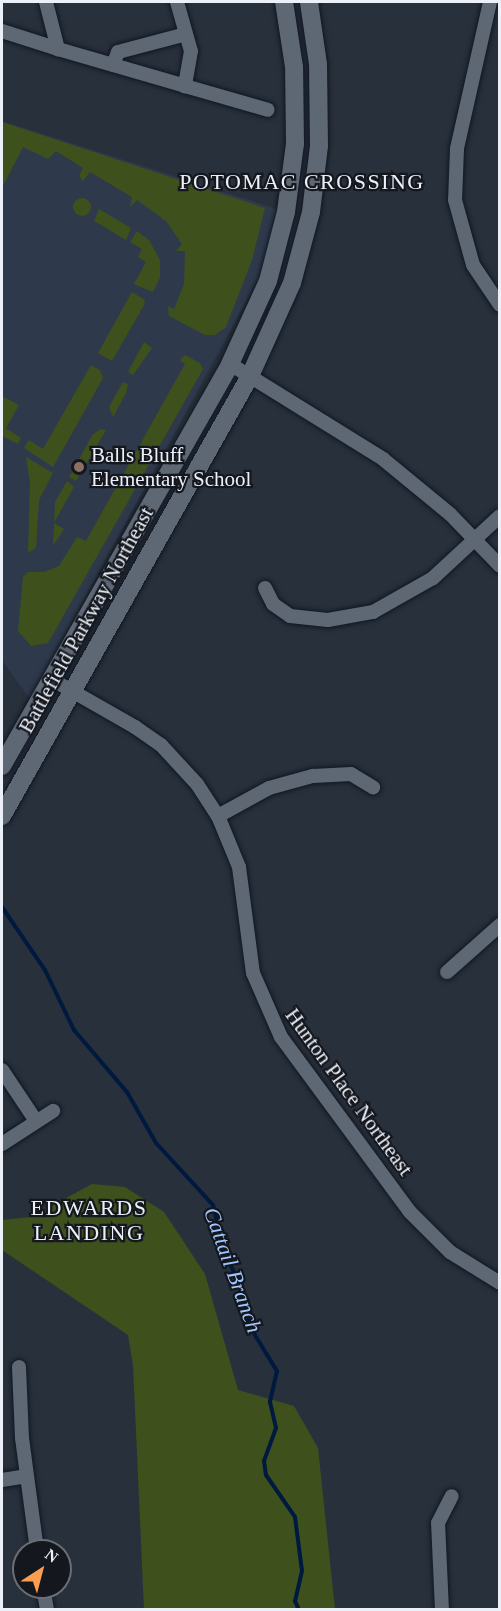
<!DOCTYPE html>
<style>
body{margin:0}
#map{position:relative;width:501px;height:1611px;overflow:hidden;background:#28303b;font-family:"Times New Roman",serif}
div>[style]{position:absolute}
.built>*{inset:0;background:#2e3a4b}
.green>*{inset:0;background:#3e511d}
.round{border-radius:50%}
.stream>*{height:4px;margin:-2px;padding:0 2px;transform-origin:2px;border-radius:2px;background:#00193f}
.roads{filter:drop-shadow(0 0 2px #101722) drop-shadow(0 0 2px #101722)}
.street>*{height:14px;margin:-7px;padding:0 7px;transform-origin:7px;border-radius:7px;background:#5e6774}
.secondary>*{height:18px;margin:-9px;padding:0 9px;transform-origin:9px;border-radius:9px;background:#5e6774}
.dots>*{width:16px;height:16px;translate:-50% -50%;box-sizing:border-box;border:3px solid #14171d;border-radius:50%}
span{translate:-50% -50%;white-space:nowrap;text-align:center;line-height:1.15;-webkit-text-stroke:4.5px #14171d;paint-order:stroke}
.poi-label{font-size:21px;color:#ecf1f9}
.left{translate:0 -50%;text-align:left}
.street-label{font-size:21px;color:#ecf1f9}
.neighbourhood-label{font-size:22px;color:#ecf1f9;letter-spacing:1.5px}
.water-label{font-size:22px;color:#9fc7fe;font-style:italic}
.frame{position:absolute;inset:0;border:3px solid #ecf1f9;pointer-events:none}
.north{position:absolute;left:12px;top:1539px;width:60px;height:60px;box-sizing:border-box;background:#14171d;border:2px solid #6a6e75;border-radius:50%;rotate:36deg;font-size:16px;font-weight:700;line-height:24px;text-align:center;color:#ecf1f9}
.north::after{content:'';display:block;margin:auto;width:21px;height:27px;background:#fb9e50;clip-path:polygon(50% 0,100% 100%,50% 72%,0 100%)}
</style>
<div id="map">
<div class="built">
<i style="clip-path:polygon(2px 121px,280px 210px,261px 274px,30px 699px,2px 660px)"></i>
</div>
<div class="green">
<i style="clip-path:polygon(2px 122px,265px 208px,252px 260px,226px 327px,215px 335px,205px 335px,169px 316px,168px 306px,174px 309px,184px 284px,185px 251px,176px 251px,182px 244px,166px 221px,137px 200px,130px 207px,132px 197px,90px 172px,83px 181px,79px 176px,83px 168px,56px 151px,48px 159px,23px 147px,2px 188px)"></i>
<i class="round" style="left:73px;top:198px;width:18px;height:18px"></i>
<i style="clip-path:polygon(99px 209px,131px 228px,126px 240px,94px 221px)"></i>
<i style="clip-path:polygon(137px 231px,149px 240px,160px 260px,160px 277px,153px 292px,134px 284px,146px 262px,138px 257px,142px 249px,130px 242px)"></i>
<i style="clip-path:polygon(132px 292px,145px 300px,144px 305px,112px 361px,98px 353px)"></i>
<i style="clip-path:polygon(144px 342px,152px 348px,133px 375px,128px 372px)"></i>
<i style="clip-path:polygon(185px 355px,200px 363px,203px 369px,48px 643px,31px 646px,18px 631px,23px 577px,28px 572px,44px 572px,59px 566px,77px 537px,86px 541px,185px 364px,180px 360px)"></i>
<i style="clip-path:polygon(91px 365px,100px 370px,103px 378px,53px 467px,24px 448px,29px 440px,43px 449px)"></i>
<i style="clip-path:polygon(123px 382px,128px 384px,126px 393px,113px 417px,109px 407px)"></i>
<i style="clip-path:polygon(2px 396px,19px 405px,6px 428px,21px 438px,18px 444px,2px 436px)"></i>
<i style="clip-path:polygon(101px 429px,106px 430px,76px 481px,69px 477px,93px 434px)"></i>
<i style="clip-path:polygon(26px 457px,53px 473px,39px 500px,36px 548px,28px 553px,30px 482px)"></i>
<i style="clip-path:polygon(67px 481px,74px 487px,54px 523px,64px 529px,53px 546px,55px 502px)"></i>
<i style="clip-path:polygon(92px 1184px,125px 1187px,164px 1212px,205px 1274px,238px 1390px,294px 1406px,318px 1448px,335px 1609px,144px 1609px,133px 1365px,128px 1335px,2px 1250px,2px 1220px,31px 1217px)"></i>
</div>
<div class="stream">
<i style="left:2px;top:907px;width:76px;rotate:55.7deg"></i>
<i style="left:45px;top:970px;width:67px;rotate:64.2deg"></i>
<i style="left:74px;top:1030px;width:82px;rotate:49.5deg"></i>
<i style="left:127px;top:1092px;width:59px;rotate:60.4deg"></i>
<i style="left:156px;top:1143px;width:84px;rotate:47.4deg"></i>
<i style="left:213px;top:1205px;width:49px;rotate:77.1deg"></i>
<i style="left:224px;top:1253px;width:32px;rotate:62deg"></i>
<i style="left:239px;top:1281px;width:47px;rotate:76.6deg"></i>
<i style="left:250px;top:1327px;width:52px;rotate:58.5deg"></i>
<i style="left:277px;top:1371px;width:32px;rotate:103deg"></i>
<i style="left:270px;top:1402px;width:27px;rotate:77deg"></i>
<i style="left:276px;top:1428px;width:35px;rotate:110deg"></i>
<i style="left:264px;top:1461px;width:14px;rotate:82deg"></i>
<i style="left:266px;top:1475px;width:51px;rotate:55.4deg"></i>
<i style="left:295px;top:1517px;width:54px;rotate:82.6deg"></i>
<i style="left:302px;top:1571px;width:31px;rotate:103deg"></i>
<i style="left:295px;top:1601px;width:10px;rotate:66deg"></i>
</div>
<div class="roads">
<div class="street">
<i style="left:46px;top:2px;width:49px;rotate:75.7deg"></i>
<i style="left:58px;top:49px;width:132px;rotate:16.2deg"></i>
<i style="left:177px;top:2px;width:51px;rotate:74.1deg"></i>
<i style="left:191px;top:51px;width:36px;rotate:100deg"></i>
<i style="left:185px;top:86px;width:86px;rotate:16.1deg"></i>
<i style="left:490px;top:2px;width:151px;rotate:102.7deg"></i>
<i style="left:457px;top:149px;width:51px;rotate:92.2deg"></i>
<i style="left:455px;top:200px;width:67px;rotate:74.5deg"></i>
<i style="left:473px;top:265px;width:48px;rotate:56deg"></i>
<i style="left:2px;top:31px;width:59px;rotate:17.8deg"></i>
<i style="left:113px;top:65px;width:14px;rotate:-69deg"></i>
<i style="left:118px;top:52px;width:70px;rotate:-14.8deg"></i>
<i style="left:230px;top:364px;width:180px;rotate:31.8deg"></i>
<i style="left:383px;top:459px;width:87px;rotate:39.4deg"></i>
<i style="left:450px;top:514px;width:72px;rotate:46.1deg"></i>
<i style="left:265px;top:588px;width:18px;rotate:63deg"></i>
<i style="left:273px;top:604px;width:21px;rotate:35deg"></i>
<i style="left:290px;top:616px;width:38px;rotate:6deg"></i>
<i style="left:328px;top:620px;width:46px;rotate:-10.1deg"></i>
<i style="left:373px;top:612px;width:69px;rotate:-29.5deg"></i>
<i style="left:433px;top:578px;width:91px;rotate:-42.8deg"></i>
<i style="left:51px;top:679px;width:97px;rotate:29.7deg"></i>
<i style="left:135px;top:727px;width:32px;rotate:35deg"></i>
<i style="left:161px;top:745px;width:53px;rotate:47.3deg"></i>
<i style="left:197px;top:784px;width:38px;rotate:57deg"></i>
<i style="left:218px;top:816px;width:55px;rotate:67.6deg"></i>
<i style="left:239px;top:867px;width:107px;rotate:82.5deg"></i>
<i style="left:253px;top:973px;width:70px;rotate:66.4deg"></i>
<i style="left:281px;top:1037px;width:217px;rotate:53.6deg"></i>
<i style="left:410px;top:1212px;width:57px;rotate:45deg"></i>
<i style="left:450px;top:1252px;width:59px;rotate:31.8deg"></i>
<i style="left:218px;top:816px;width:58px;rotate:-28.8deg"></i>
<i style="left:269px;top:788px;width:46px;rotate:-15.3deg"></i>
<i style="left:313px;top:776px;width:38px;rotate:-3deg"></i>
<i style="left:351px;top:774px;width:26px;rotate:31deg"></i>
<i style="left:447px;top:972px;width:71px;rotate:-41.6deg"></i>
<i style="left:2px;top:1070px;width:61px;rotate:56.3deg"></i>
<i style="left:2px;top:1144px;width:61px;rotate:-32.9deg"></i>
<i style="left:19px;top:1367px;width:71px;rotate:87.6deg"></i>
<i style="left:22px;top:1438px;width:114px;rotate:82.4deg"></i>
<i style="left:2px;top:1480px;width:24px;rotate:-9deg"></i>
<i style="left:43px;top:1587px;width:23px;rotate:80deg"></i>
<i style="left:442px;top:1610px;width:87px;rotate:-92.6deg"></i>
<i style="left:438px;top:1523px;width:30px;rotate:-63deg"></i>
</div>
<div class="secondary">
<i style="left:2px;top:766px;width:462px;rotate:-60.4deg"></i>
<i style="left:230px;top:364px;width:91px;rotate:-65.4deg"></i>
<i style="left:268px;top:281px;width:71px;rotate:-75.4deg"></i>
<i style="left:286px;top:212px;width:69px;rotate:-82.5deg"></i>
<i style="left:295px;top:144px;width:77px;rotate:-90.7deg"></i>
<i style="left:294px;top:67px;width:66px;rotate:-98.7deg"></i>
<i style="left:2px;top:816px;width:505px;rotate:-60.59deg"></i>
<i style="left:250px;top:376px;width:102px;rotate:-65.7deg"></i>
<i style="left:292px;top:283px;width:73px;rotate:-75deg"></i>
<i style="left:311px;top:212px;width:66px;rotate:-83.1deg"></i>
<i style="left:319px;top:146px;width:82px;rotate:-90.7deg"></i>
<i style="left:318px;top:64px;width:63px;rotate:-98.3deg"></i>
</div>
</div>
<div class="dots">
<i style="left:79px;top:467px;background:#8d6e63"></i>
</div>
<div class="poi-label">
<span class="left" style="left:91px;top:467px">Balls Bluff<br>Elementary School</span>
</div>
<div class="street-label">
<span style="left:86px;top:620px;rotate:-61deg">Battlefield Parkway Northeast</span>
<span style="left:349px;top:1092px;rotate:54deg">Hunton Place Northeast</span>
</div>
<div class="neighbourhood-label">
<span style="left:302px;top:182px">POTOMAC CROSSING</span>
<span style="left:89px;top:1220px">EDWARDS<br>LANDING</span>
</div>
<div class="water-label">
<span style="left:233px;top:1270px;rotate:70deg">Cattail Branch</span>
</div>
<div class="frame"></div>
<div class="north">N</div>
</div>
